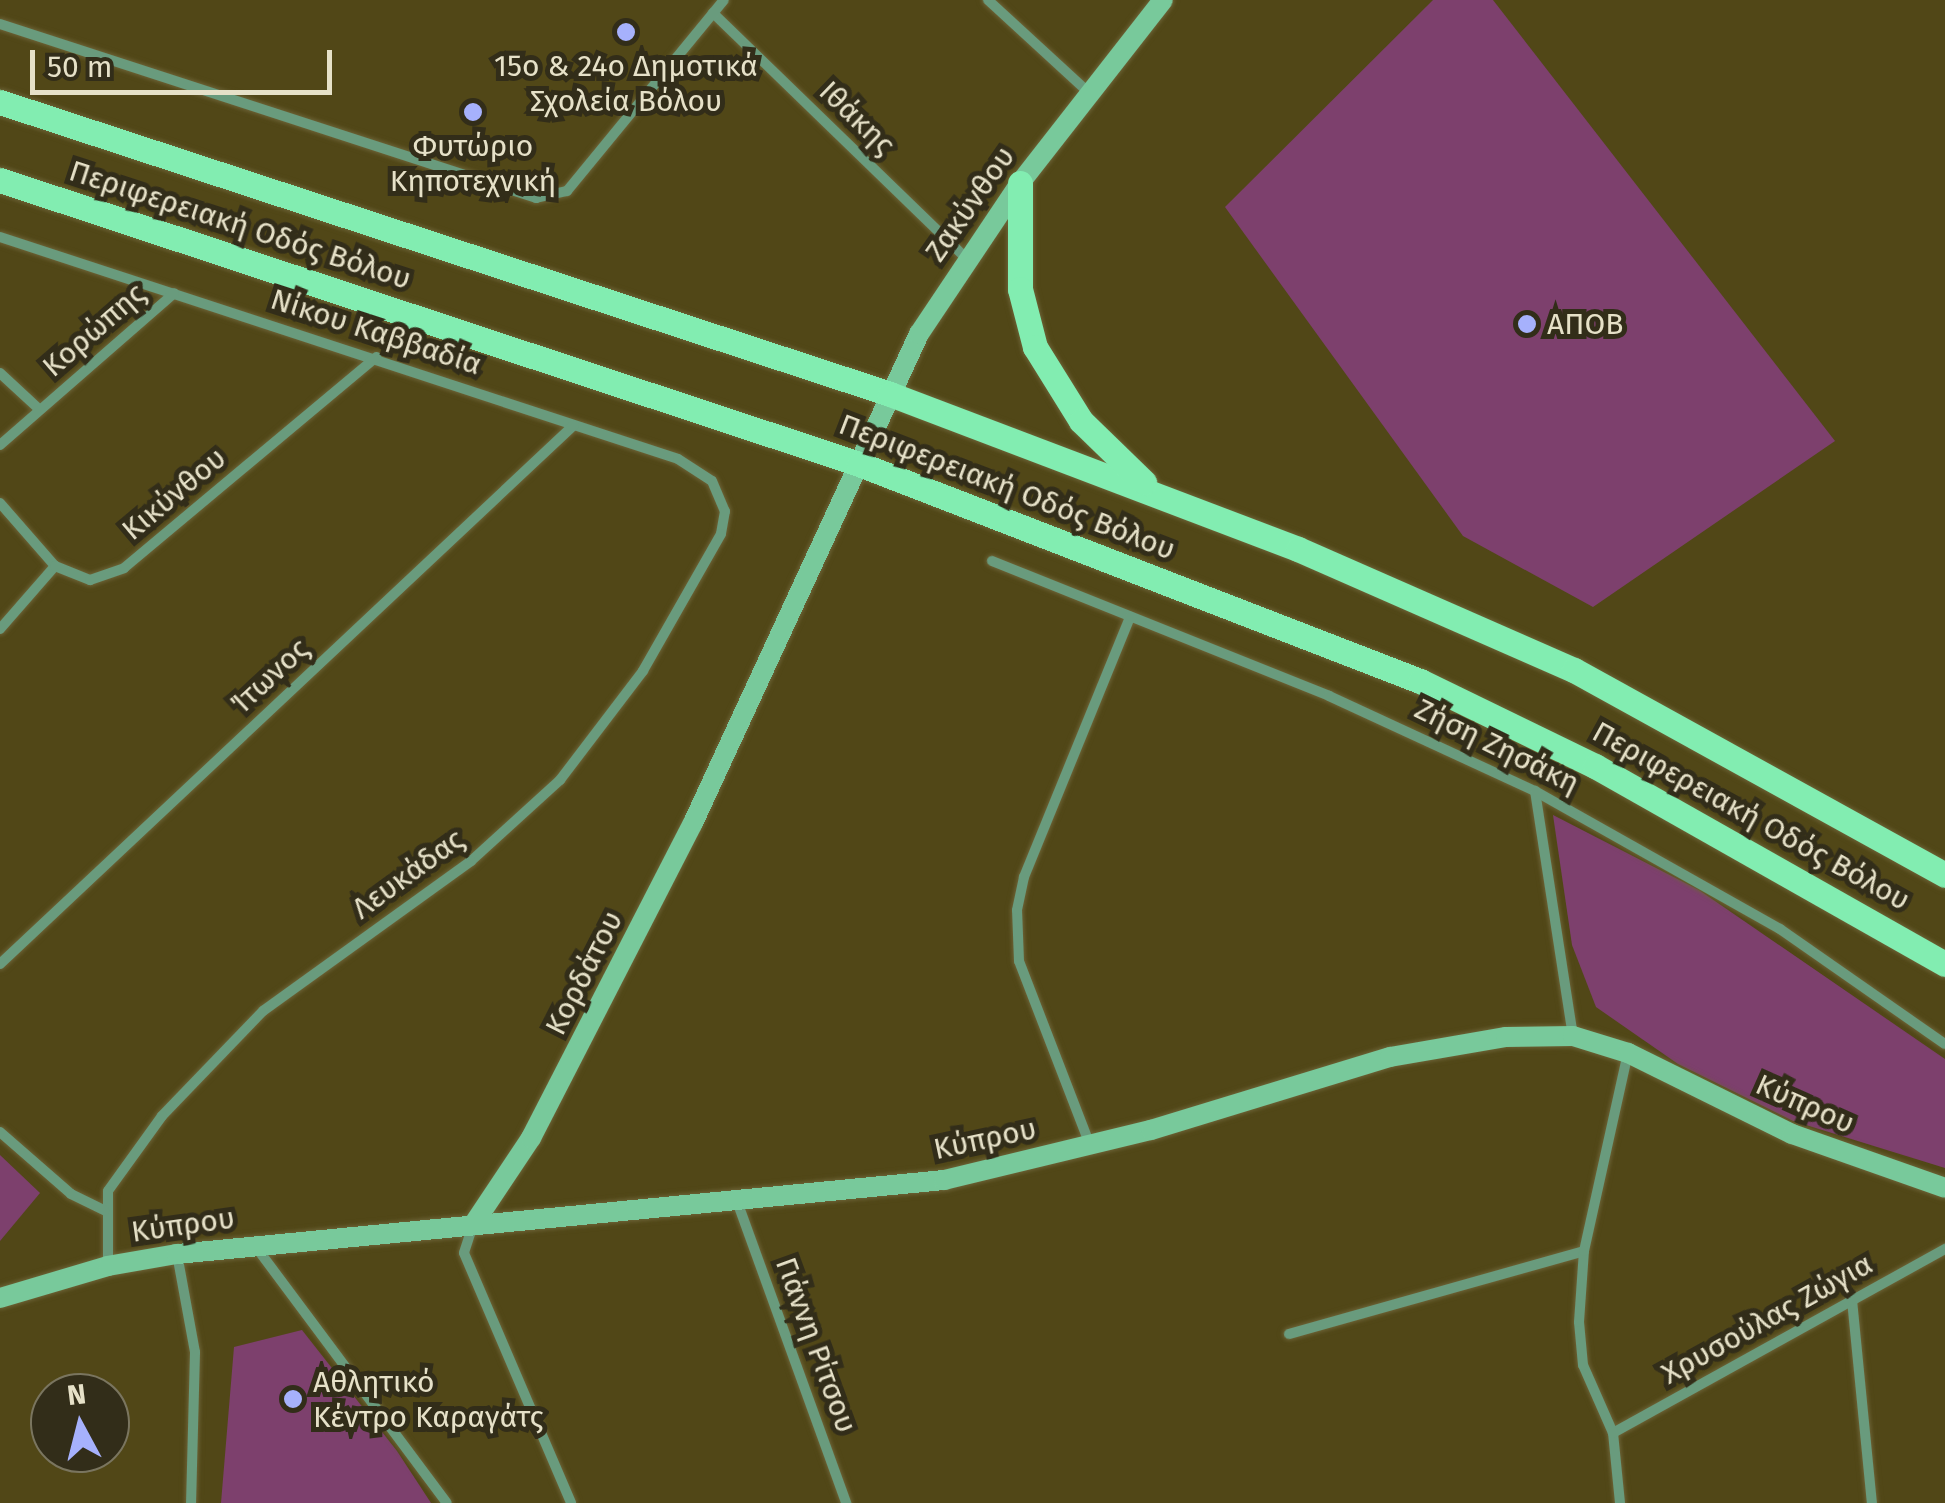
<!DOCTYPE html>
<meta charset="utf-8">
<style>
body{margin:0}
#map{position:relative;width:1945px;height:1503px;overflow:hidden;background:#514717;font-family:"Fira Sans",sans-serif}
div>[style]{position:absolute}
.green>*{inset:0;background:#7d406d}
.roads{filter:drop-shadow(0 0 2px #6c6337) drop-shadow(0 0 2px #6c6337)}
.street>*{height:10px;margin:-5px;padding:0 5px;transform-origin:5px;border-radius:5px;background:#699b7d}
.secondary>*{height:20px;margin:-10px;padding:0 10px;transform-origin:10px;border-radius:10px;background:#78c99b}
.primary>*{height:25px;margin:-12.5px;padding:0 12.5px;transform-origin:12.5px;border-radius:12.5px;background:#82edb1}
.dots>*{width:28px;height:28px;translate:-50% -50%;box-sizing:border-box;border:5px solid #322d19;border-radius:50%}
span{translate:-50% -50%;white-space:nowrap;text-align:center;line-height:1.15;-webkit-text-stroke:10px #322d19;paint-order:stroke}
.poi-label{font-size:30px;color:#e6e1c8}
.left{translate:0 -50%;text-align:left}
.street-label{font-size:30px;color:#e6e1c8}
.north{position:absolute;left:30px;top:1373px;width:100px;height:100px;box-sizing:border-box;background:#322d19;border:2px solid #7a755f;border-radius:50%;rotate:353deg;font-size:28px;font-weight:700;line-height:40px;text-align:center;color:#e6e1c8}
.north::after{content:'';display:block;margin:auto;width:35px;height:45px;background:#a6b1fc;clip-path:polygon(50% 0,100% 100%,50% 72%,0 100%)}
.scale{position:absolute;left:30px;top:50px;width:302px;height:45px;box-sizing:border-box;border:5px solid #e6e1c8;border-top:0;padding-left:12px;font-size:30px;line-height:35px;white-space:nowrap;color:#e6e1c8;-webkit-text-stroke:8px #322d19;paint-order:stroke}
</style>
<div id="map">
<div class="green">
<i style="clip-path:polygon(1433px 0,1493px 0,1835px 441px,1593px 607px,1463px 536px,1225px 207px)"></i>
<i style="clip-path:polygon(1553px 815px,1699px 890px,1945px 1059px,1945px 1168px,1793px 1121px,1678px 1064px,1596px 1007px,1572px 945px)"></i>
<i style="clip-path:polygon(0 1155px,40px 1193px,0 1241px)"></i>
<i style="clip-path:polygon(302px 1330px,397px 1451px,431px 1503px,221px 1503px,234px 1347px)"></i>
</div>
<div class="roads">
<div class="street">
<i style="left:988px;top:0;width:136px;rotate:42.6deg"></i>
<i style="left:713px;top:13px;width:352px;rotate:44.1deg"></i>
<i style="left:0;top:24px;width:564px;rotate:17.98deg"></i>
<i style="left:536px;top:198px;width:32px;rotate:-13deg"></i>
<i style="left:567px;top:191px;width:247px;rotate:-50.6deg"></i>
<i style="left:0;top:237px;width:713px;rotate:18.13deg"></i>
<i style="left:678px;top:459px;width:40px;rotate:32.9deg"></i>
<i style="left:712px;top:481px;width:33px;rotate:67deg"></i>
<i style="left:725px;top:511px;width:23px;rotate:100deg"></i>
<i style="left:721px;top:534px;width:158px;rotate:119.7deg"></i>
<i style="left:643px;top:671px;width:137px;rotate:127.3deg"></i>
<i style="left:560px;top:780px;width:120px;rotate:137.7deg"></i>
<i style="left:471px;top:861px;width:256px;rotate:144.2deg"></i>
<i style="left:263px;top:1011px;width:146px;rotate:133.9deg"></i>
<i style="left:162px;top:1116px;width:92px;rotate:125.8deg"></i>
<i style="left:108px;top:1191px;width:75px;rotate:90deg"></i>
<i style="left:0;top:373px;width:54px;rotate:42.8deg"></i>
<i style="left:0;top:445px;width:231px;rotate:-41.1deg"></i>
<i style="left:0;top:503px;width:84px;rotate:48.9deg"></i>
<i style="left:992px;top:561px;width:363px;rotate:21.8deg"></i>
<i style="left:1329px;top:696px;width:227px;rotate:24.8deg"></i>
<i style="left:1535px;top:791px;width:281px;rotate:29.4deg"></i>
<i style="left:1780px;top:929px;width:201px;rotate:34.9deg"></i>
<i style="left:0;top:629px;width:84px;rotate:-48.9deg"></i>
<i style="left:55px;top:566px;width:38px;rotate:22deg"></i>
<i style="left:90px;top:580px;width:36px;rotate:-19deg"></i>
<i style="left:124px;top:568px;width:329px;rotate:-39.9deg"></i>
<i style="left:1535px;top:791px;width:248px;rotate:81.2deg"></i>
<i style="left:0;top:964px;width:787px;rotate:-43.2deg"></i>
<i style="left:0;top:1132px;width:94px;rotate:41.1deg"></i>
<i style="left:71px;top:1194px;width:37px;rotate:26deg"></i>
<i style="left:1090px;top:1145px;width:197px;rotate:-111.1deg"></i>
<i style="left:1019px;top:961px;width:51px;rotate:-92.2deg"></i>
<i style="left:1017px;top:910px;width:34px;rotate:-78deg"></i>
<i style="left:1024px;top:877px;width:281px;rotate:-67.8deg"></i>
<i style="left:738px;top:1204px;width:318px;rotate:70.1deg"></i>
<i style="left:472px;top:1228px;width:26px;rotate:108deg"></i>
<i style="left:464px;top:1253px;width:272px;rotate:66.8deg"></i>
<i style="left:256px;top:1247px;width:319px;rotate:53.3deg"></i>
<i style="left:177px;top:1254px;width:100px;rotate:79.6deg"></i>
<i style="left:195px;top:1352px;width:151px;rotate:91.5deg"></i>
<i style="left:1852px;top:1300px;width:204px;rotate:84.4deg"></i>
<i style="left:1289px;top:1334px;width:306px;rotate:-15.7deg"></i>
<i style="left:1613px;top:1433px;width:380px;rotate:-29deg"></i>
<i style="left:1620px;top:1503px;width:70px;rotate:-95.7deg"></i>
<i style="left:1613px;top:1433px;width:74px;rotate:-113.8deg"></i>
<i style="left:1583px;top:1365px;width:43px;rotate:-95.3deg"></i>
<i style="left:1579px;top:1322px;width:71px;rotate:-86deg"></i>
<i style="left:1584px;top:1251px;width:203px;rotate:-77.5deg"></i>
</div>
<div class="secondary">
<i style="left:473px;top:1225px;width:105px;rotate:-56.3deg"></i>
<i style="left:531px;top:1138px;width:354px;rotate:-62.8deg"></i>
<i style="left:693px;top:823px;width:539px;rotate:-65.2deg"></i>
<i style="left:919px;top:334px;width:182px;rotate:-56.2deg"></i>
<i style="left:1020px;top:183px;width:232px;rotate:-52deg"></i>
<i style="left:0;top:1298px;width:113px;rotate:-16.5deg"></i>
<i style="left:108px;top:1266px;width:70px;rotate:-9.9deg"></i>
<i style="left:177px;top:1254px;width:771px;rotate:-5.51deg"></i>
<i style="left:944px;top:1180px;width:213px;rotate:-13.6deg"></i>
<i style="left:1151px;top:1130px;width:250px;rotate:-17deg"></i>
<i style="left:1390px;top:1057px;width:118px;rotate:-9.8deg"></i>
<i style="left:1506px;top:1037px;width:67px;rotate:-0.9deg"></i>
<i style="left:1573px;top:1036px;width:58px;rotate:17.2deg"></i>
<i style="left:1628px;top:1053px;width:183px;rotate:26.3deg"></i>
<i style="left:1792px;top:1134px;width:162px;rotate:19.4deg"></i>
</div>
<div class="primary">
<i style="left:0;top:102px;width:937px;rotate:18.16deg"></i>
<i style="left:890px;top:394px;width:436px;rotate:20.8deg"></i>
<i style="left:1298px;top:549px;width:301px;rotate:23.7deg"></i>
<i style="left:1574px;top:670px;width:424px;rotate:28.9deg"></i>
<i style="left:0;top:180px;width:905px;rotate:18.29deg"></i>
<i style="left:859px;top:464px;width:602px;rotate:21.15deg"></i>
<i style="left:1420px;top:681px;width:195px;rotate:25.9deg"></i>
<i style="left:1595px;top:766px;width:402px;rotate:29.5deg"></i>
<i style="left:1020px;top:183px;width:106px;rotate:90deg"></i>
<i style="left:1020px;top:289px;width:60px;rotate:75.5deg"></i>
<i style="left:1035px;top:347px;width:87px;rotate:58.1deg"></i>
<i style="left:1081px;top:421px;width:88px;rotate:44.1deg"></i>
</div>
</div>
<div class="dots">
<i style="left:626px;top:32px;background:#a6b1fc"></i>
<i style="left:473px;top:112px;background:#a6b1fc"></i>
<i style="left:1527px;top:324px;background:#a6b1fc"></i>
<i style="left:293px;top:1399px;background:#a6b1fc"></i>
</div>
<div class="poi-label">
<span style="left:626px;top:83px">15ο &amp; 24ο Δημοτικά<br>Σχολεία Βόλου</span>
<span style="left:473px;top:163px">Φυτώριο<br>Κηποτεχνική</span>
<span class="left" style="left:1547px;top:324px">ΑΠΟΒ</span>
<span class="left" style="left:313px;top:1399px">Αθλητικό<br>Κέντρο Καραγάτς</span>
</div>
<div class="street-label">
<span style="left:857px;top:118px;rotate:44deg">Ιθάκης</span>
<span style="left:970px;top:204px;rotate:-55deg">Ζακύνθου</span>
<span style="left:240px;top:225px;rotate:18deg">Περιφερειακή Οδός Βόλου</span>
<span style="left:94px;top:330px;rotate:-41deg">Κορώπης</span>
<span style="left:376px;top:332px;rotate:18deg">Νίκου Καββαδία</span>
<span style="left:1007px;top:487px;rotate:21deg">Περιφερειακή Οδός Βόλου</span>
<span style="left:174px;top:494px;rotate:-40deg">Κικύνθου</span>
<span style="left:270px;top:676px;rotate:-43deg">Ίτωνος</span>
<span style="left:1497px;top:746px;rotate:26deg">Ζήση Ζησάκη</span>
<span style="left:1751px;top:816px;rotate:29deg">Περιφερειακή Οδός Βόλου</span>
<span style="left:408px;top:874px;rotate:-36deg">Λευκάδας</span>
<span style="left:584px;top:973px;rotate:-63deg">Κορδάτου</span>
<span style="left:1805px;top:1104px;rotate:24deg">Κύπρου</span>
<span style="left:985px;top:1139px;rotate:-12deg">Κύπρου</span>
<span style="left:183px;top:1225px;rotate:-8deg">Κύπρου</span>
<span style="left:1767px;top:1319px;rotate:-29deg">Χρυσούλας Ζώγια</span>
<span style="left:816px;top:1345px;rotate:70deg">Γιάννη Ρίτσου</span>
</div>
<div class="north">N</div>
<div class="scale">50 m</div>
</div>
